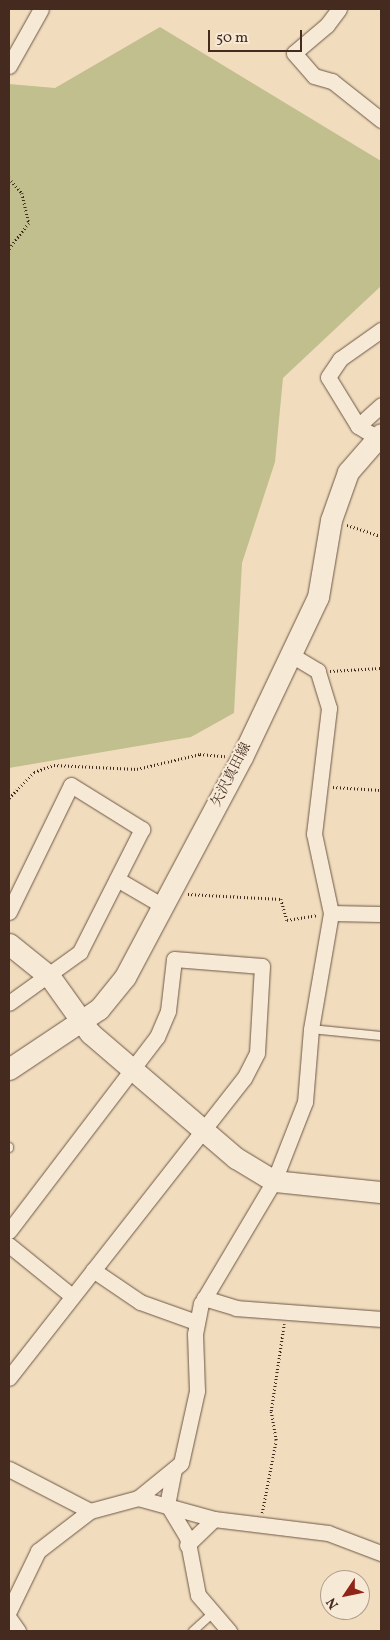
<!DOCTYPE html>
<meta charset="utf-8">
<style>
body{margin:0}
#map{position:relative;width:390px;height:1640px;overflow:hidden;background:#f1ddbe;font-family:Vollkorn,"Noto Serif JP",serif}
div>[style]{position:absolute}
.green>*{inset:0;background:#c1bf8d}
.path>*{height:2.5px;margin-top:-1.25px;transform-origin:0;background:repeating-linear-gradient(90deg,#442a1f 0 1px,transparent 0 3.5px)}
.roads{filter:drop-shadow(0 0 1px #6f5747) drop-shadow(0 0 1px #6f5747)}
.lane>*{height:8px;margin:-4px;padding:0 4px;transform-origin:4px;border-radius:4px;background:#f6e9d5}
.street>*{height:15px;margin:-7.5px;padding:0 7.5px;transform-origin:7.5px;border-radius:7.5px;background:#f6e9d5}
.secondary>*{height:21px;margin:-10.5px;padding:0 10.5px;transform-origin:10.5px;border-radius:10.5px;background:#f6e9d5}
span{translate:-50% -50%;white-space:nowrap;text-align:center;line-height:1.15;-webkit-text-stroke:4px #f6e9d5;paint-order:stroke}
.street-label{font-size:14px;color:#442a1f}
.frame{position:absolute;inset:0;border:10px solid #442a1f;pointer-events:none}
.north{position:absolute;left:320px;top:1570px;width:50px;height:50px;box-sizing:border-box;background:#f6e9d5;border:1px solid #af9d8c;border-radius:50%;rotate:236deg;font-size:14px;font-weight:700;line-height:20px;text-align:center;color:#442a1f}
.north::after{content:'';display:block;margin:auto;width:18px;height:22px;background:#8f2418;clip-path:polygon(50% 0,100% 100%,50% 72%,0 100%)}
.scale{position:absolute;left:208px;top:30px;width:94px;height:22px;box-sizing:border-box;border:2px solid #442a1f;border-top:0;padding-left:6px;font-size:15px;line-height:18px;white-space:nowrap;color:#442a1f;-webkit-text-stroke:4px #f6e9d5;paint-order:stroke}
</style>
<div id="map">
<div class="green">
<i style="clip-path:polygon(160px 27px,381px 161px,381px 286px,283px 378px,275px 462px,242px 563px,234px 713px,191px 737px,9px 768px,9px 84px,55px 88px)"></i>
</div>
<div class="path">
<i style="left:9px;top:178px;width:20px;rotate:49deg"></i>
<i style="left:22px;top:193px;width:31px;rotate:77deg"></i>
<i style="left:29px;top:223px;width:34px;rotate:127deg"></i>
<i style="left:347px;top:525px;width:36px;rotate:18deg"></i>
<i style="left:330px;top:671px;width:51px;rotate:-3.4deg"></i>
<i style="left:333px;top:787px;width:48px;rotate:3.6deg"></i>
<i style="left:9px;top:798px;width:36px;rotate:-46deg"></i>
<i style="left:34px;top:772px;width:21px;rotate:-19deg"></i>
<i style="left:54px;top:765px;width:83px;rotate:2.8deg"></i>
<i style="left:137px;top:769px;width:65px;rotate:-13.4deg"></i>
<i style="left:200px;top:754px;width:25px;rotate:5deg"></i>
<i style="left:188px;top:894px;width:93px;rotate:3.1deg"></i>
<i style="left:281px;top:899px;width:22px;rotate:74deg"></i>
<i style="left:287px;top:920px;width:30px;rotate:-9deg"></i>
<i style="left:262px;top:1513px;width:74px;rotate:-79.1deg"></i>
<i style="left:276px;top:1440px;width:29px;rotate:-100deg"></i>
<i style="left:271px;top:1411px;width:88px;rotate:-81.5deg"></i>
</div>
<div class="roads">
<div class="lane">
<i style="left:311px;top:1029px;width:70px;rotate:5.7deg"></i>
<i style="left:9px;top:1147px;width:1px;rotate:90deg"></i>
<i style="left:193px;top:1631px;width:27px;rotate:-42deg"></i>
</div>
<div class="street">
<i style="left:339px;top:9px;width:20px;rotate:127deg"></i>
<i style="left:327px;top:25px;width:43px;rotate:139.7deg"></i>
<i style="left:294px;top:53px;width:30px;rotate:49deg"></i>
<i style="left:314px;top:76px;width:19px;rotate:16deg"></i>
<i style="left:332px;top:81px;width:63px;rotate:38.5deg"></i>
<i style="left:9px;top:66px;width:65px;rotate:-60.7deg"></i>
<i style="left:358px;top:426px;width:31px;rotate:-42deg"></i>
<i style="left:376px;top:437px;width:21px;rotate:-149deg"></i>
<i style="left:358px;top:426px;width:57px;rotate:-121.5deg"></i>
<i style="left:328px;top:377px;width:22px;rotate:-56deg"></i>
<i style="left:340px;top:359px;width:50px;rotate:-35.3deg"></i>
<i style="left:117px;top:879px;width:53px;rotate:30.4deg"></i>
<i style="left:9px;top:912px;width:141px;rotate:-64deg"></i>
<i style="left:71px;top:785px;width:84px;rotate:31.8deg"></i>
<i style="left:142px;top:829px;width:138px;rotate:116.8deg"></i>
<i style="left:80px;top:952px;width:87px;rotate:144.3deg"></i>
<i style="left:331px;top:913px;width:50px;rotate:1.1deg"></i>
<i style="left:9px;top:1231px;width:244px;rotate:-52.7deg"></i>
<i style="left:157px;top:1037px;width:28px;rotate:-67deg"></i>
<i style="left:168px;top:1011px;width:52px;rotate:-83.4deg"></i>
<i style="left:174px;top:959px;width:88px;rotate:4.5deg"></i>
<i style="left:262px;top:966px;width:87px;rotate:93.3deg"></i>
<i style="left:257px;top:1053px;width:28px;rotate:117deg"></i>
<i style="left:244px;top:1078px;width:381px;rotate:128.1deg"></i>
<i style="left:9px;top:1245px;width:81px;rotate:39deg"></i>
<i style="left:93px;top:1270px;width:57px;rotate:34.2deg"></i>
<i style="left:140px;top:1302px;width:59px;rotate:19.7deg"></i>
<i style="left:204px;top:1298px;width:34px;rotate:17deg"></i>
<i style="left:236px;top:1308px;width:145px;rotate:4.3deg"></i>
<i style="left:9px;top:1469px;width:91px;rotate:27.4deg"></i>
<i style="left:174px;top:1469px;width:36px;rotate:101deg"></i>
<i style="left:167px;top:1504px;width:39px;rotate:59deg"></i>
<i style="left:187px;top:1537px;width:59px;rotate:79.3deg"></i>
<i style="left:198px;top:1595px;width:48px;rotate:49.3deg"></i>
<i style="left:138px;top:1498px;width:79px;rotate:15.4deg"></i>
<i style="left:214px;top:1519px;width:115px;rotate:7deg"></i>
<i style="left:328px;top:1533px;width:57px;rotate:20.7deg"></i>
<i style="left:187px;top:1545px;width:37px;rotate:-44deg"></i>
<i style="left:9px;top:1611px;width:67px;rotate:-64.2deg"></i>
<i style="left:38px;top:1551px;width:66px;rotate:-37.6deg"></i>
<i style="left:90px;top:1511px;width:50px;rotate:-15.2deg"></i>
<i style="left:138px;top:1498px;width:55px;rotate:-39.1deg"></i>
<i style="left:181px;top:1463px;width:74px;rotate:-77.5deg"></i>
<i style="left:197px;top:1391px;width:57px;rotate:-92deg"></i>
<i style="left:195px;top:1334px;width:31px;rotate:-79deg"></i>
<i style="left:201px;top:1304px;width:143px;rotate:-59.3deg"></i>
<i style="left:274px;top:1181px;width:85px;rotate:-68.6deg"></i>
<i style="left:305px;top:1102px;width:73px;rotate:-85.3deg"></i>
<i style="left:311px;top:1029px;width:118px;rotate:-80.2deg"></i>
<i style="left:331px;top:913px;width:81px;rotate:-102.1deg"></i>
<i style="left:314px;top:834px;width:127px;rotate:-83.2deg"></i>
<i style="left:329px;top:708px;width:39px;rotate:-107deg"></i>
<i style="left:318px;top:671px;width:33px;rotate:-149deg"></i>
<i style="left:9px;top:1618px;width:16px;rotate:55deg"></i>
</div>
<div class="secondary">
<i style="left:9px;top:944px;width:53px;rotate:38.8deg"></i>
<i style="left:50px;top:977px;width:69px;rotate:54.5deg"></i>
<i style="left:90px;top:1033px;width:192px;rotate:40.6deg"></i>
<i style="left:236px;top:1158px;width:44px;rotate:31.2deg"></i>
<i style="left:274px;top:1181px;width:108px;rotate:5.9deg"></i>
<i style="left:9px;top:1069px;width:108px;rotate:-33.7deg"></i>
<i style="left:99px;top:1009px;width:41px;rotate:-50.9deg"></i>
<i style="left:125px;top:977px;width:249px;rotate:-62deg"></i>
<i style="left:242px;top:757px;width:177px;rotate:-64.6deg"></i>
<i style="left:318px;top:597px;width:78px;rotate:-80.4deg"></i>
<i style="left:331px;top:520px;width:51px;rotate:-70.5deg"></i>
<i style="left:348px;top:472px;width:50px;rotate:-49deg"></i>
</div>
</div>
<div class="street-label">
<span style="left:232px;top:775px;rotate:-63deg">矢沢真田線</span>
</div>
<div class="frame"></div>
<div class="north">N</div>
<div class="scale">50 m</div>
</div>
